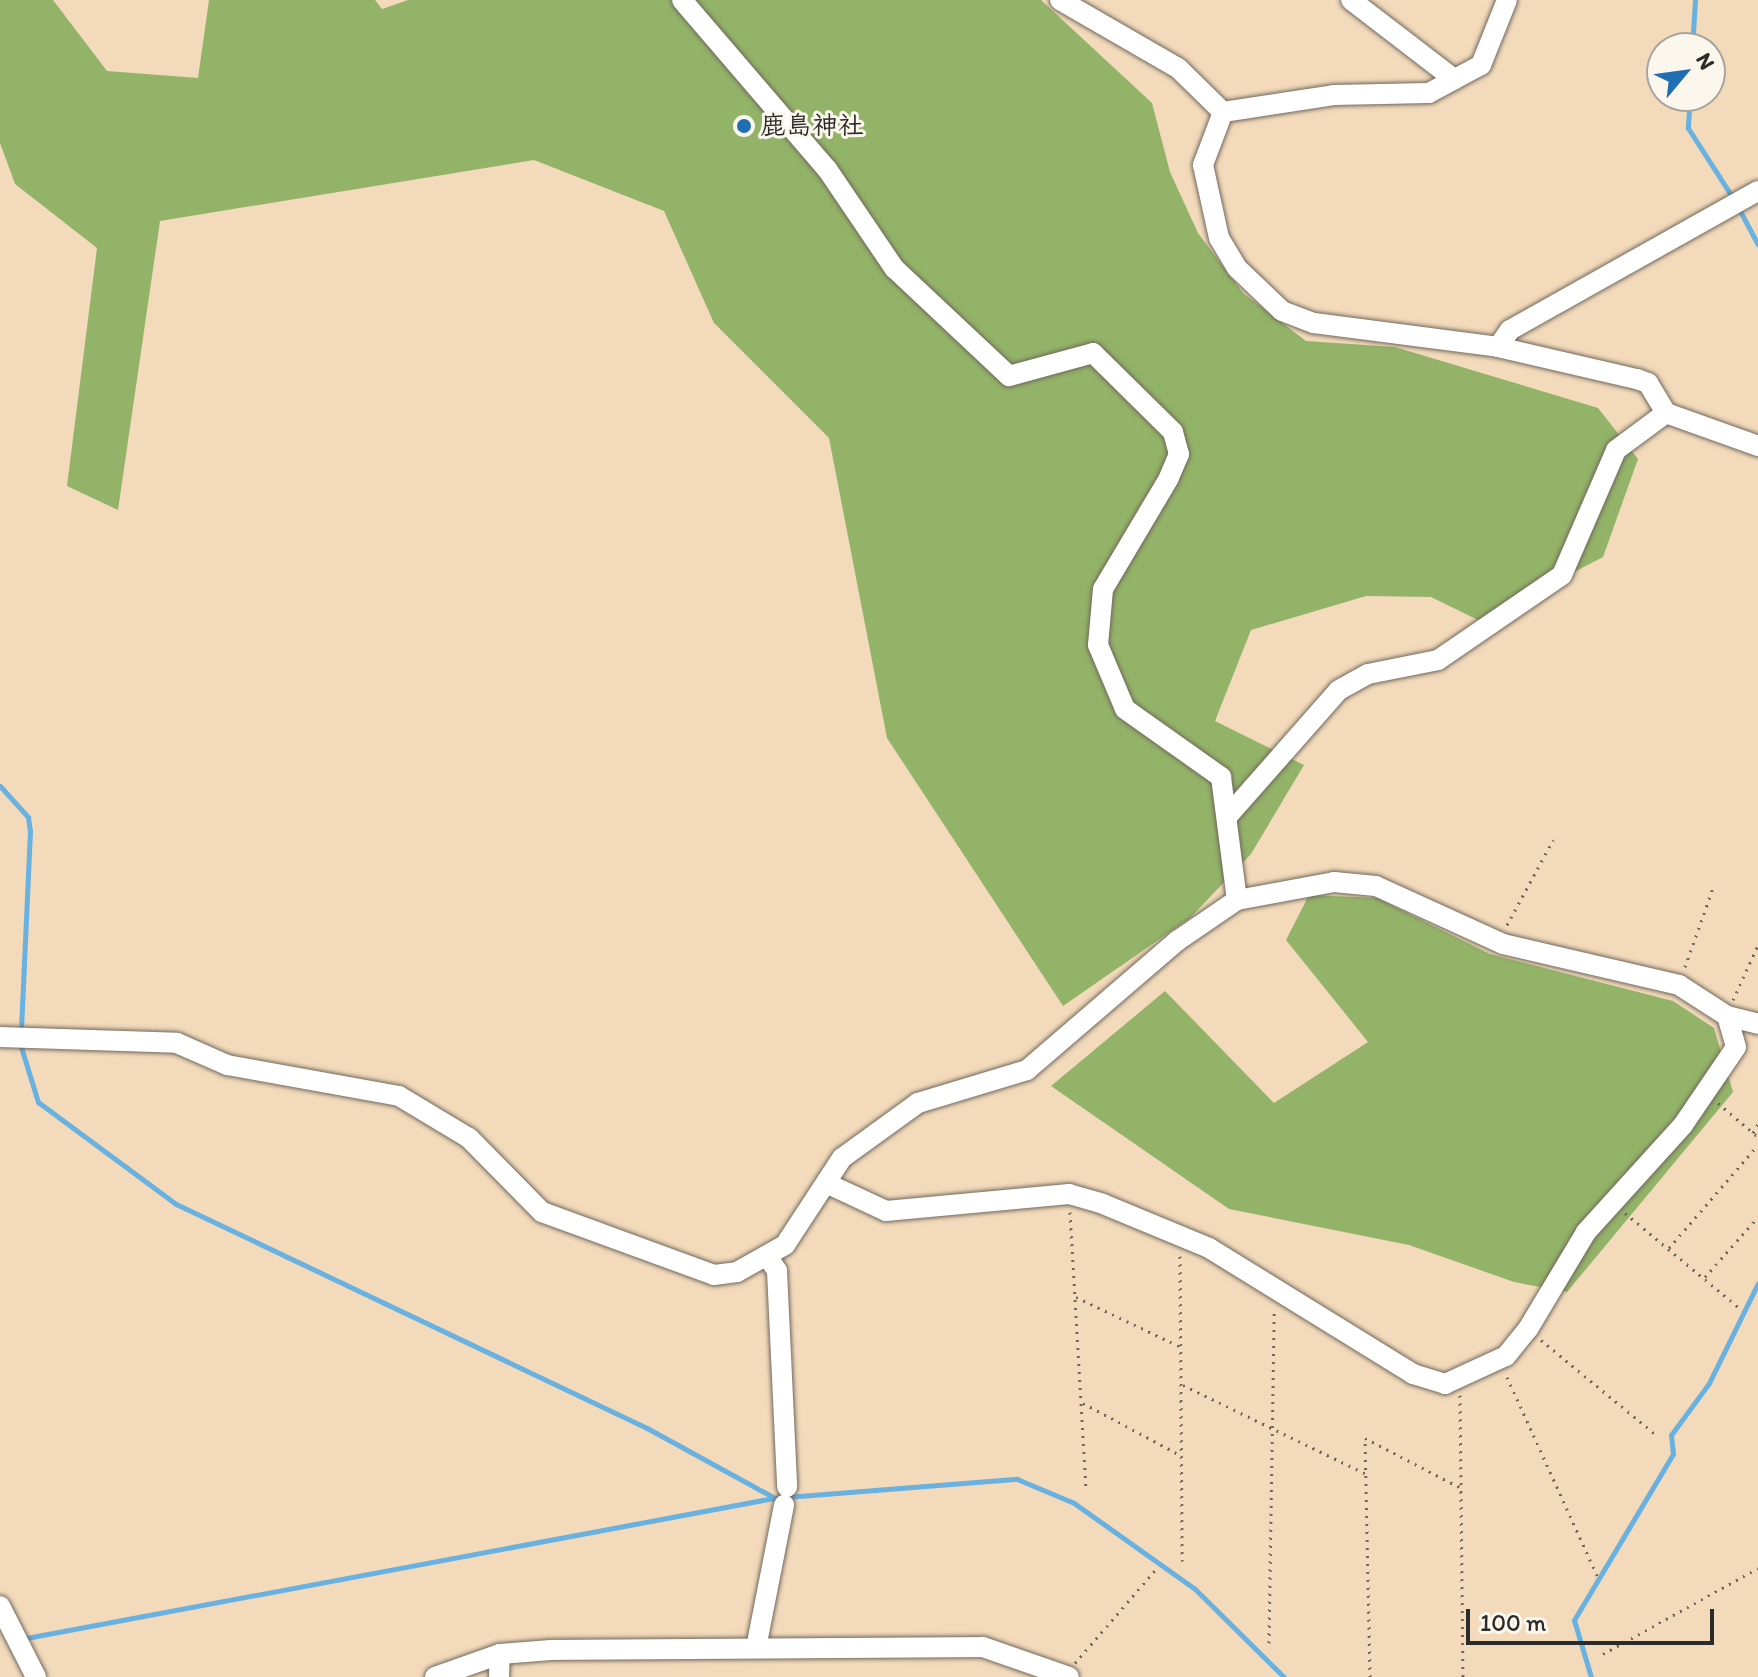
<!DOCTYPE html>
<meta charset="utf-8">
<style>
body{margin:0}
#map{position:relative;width:1758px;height:1677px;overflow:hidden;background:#f3dabb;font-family:Itim,"Klee One",sans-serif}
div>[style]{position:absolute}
.forest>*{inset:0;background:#93b468}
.stream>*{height:5px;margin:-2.5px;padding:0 2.5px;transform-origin:2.5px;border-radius:2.5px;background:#68b1e0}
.path>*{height:3px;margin-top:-1.5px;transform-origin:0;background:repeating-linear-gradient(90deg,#71685d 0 2px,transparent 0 8px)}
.roads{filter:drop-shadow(0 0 2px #71685d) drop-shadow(0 0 2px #71685d)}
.minor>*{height:20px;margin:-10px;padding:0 10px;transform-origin:10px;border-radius:10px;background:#fff}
.dots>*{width:22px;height:22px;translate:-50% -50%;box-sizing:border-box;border:4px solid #fbf7ec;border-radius:50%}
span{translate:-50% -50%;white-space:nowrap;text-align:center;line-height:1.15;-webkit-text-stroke:6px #fbf7ec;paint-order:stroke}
.poi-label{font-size:26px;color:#2b2b2b;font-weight:700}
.left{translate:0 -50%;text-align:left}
.north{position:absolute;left:1646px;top:32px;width:80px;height:80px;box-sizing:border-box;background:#fbf7ec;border:2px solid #a8a59f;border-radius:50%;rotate:61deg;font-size:22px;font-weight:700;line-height:32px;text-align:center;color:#2b2b2b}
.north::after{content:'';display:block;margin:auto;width:28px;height:36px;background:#1f6fb2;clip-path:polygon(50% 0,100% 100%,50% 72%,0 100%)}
.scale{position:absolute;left:1466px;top:1609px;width:248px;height:36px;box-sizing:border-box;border:4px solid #2b2b2b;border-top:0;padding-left:10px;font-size:24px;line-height:28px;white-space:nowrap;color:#2b2b2b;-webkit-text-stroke:6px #fbf7ec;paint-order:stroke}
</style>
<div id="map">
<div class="forest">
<i style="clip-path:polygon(0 0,53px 0,107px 71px,198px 78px,209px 0,375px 0,382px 9px,408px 0,1041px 0,1152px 103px,1170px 172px,1198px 233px,1243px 293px,1306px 341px,1395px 347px,1598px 408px,1638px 459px,1603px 557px,1480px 621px,1431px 597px,1366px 596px,1251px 630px,1215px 721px,1304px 765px,1251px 854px,1190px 918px,1063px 1006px,887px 738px,829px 438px,714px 323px,664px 211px,534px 160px,160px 221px,118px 510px,67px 486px,97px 248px,15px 184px,0 143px)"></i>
<i style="clip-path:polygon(1309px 895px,1377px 898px,1490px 954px,1673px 1001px,1714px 1028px,1733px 1092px,1567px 1292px,1514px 1282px,1409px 1245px,1229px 1209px,1051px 1086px,1165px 991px,1274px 1103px,1368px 1042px,1286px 940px)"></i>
</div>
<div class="stream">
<i style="left:1692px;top:48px;width:48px;rotate:-86.4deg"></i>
<i style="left:1690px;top:96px;width:32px;rotate:94deg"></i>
<i style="left:1688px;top:128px;width:83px;rotate:57.3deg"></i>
<i style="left:1739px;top:209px;width:40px;rotate:62deg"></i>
<i style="left:0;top:786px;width:42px;rotate:47.9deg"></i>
<i style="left:28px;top:817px;width:14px;rotate:82deg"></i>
<i style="left:30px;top:831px;width:199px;rotate:92.6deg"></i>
<i style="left:21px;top:1047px;width:58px;rotate:72.8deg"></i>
<i style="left:38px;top:1102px;width:172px;rotate:36.5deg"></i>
<i style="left:176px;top:1204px;width:522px;rotate:25.44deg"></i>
<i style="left:647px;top:1428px;width:144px;rotate:28.7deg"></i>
<i style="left:21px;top:1639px;width:766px;rotate:-10.61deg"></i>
<i style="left:774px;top:1498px;width:244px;rotate:-4.5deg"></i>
<i style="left:1017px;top:1479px;width:62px;rotate:22.8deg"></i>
<i style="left:1074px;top:1503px;width:148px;rotate:35.4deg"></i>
<i style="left:1195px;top:1589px;width:125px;rotate:44.7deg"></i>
<i style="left:1591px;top:1677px;width:59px;rotate:-106.6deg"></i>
<i style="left:1574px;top:1620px;width:193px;rotate:-59.2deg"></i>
<i style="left:1673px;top:1454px;width:19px;rotate:-96deg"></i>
<i style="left:1671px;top:1435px;width:64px;rotate:-53.8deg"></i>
<i style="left:1709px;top:1383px;width:111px;rotate:-63.9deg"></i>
</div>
<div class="path">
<i style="left:1507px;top:925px;width:97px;rotate:-61.6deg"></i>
<i style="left:1685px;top:967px;width:84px;rotate:-70.5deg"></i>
<i style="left:1733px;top:1000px;width:60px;rotate:-65.6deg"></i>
<i style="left:1718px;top:1103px;width:52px;rotate:40.4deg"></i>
<i style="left:1753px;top:1133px;width:10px;rotate:-61deg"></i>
<i style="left:1070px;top:1212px;width:280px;rotate:86.7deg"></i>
<i style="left:1625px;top:1213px;width:152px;rotate:39.7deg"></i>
<i style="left:1669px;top:1248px;width:136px;rotate:-49.2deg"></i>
<i style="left:1180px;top:1256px;width:305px;rotate:89.6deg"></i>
<i style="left:1705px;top:1277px;width:80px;rotate:-48.5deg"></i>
<i style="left:1076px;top:1297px;width:116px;rotate:25.5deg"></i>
<i style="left:1541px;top:1340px;width:148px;rotate:39.5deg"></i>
<i style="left:1507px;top:1377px;width:221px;rotate:65.6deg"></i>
<i style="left:1183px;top:1385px;width:203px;rotate:25.9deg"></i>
<i style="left:1460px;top:1395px;width:282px;rotate:89.4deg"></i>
<i style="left:1083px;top:1403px;width:112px;rotate:28.2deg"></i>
<i style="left:1269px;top:1643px;width:334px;rotate:-89.1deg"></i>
<i style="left:1603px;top:1654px;width:177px;rotate:-29deg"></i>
<i style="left:1075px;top:1663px;width:124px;rotate:-49.2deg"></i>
<i style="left:1370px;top:1677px;width:239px;rotate:-91.2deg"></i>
<i style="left:1365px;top:1438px;width:108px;rotate:27.5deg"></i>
</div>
<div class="roads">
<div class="minor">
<i style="left:682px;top:0;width:223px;rotate:49.4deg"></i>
<i style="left:827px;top:169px;width:120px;rotate:55.9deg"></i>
<i style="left:894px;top:268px;width:158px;rotate:43.2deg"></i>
<i style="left:1009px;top:376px;width:87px;rotate:-15.3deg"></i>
<i style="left:1093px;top:353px;width:112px;rotate:44.6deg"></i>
<i style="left:1173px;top:432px;width:23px;rotate:75deg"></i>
<i style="left:1179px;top:454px;width:26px;rotate:113deg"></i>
<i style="left:1169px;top:478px;width:129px;rotate:120.7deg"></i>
<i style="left:1103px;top:589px;width:56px;rotate:95.1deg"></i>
<i style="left:1098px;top:645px;width:69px;rotate:67.1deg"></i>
<i style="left:1125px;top:709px;width:118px;rotate:35.3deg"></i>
<i style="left:1221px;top:777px;width:124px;rotate:82.6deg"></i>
<i style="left:1060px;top:0;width:136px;rotate:30deg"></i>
<i style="left:1178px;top:68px;width:63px;rotate:44.4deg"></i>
<i style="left:1351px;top:0;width:130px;rotate:37.5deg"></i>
<i style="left:1223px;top:112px;width:57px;rotate:110.7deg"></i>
<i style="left:1203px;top:165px;width:75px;rotate:77.6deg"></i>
<i style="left:1219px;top:238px;width:35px;rotate:59deg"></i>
<i style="left:1237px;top:268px;width:62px;rotate:43.7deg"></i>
<i style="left:1282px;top:311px;width:34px;rotate:21deg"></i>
<i style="left:1314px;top:323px;width:186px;rotate:7.4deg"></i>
<i style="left:1498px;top:347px;width:143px;rotate:13deg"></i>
<i style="left:1637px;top:379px;width:12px;rotate:20deg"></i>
<i style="left:1648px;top:383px;width:35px;rotate:59deg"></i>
<i style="left:1223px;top:112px;width:112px;rotate:-8.7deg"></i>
<i style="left:1334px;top:95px;width:95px;rotate:-1.2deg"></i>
<i style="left:1429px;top:93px;width:59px;rotate:-28.3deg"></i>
<i style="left:1481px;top:65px;width:70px;rotate:-68.2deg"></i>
<i style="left:1498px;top:347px;width:21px;rotate:-55deg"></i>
<i style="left:1510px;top:330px;width:284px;rotate:-29.3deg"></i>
<i style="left:1666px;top:413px;width:98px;rotate:19.7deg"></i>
<i style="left:1227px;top:817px;width:169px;rotate:-48.6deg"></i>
<i style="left:1339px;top:690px;width:33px;rotate:-29deg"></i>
<i style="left:1368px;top:674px;width:71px;rotate:-11.3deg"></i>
<i style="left:1438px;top:660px;width:150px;rotate:-34.4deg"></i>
<i style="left:1562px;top:575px;width:136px;rotate:-66.6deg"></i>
<i style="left:1616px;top:450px;width:62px;rotate:-36.5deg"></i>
<i style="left:0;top:1037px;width:177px;rotate:1.9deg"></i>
<i style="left:177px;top:1043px;width:55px;rotate:23.7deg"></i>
<i style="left:227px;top:1065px;width:175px;rotate:10.2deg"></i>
<i style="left:399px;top:1096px;width:82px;rotate:31deg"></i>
<i style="left:469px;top:1138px;width:104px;rotate:45.4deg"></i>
<i style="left:542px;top:1212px;width:183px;rotate:20.1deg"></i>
<i style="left:714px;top:1275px;width:23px;rotate:-7deg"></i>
<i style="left:737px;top:1272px;width:55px;rotate:-29.4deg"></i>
<i style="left:785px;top:1245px;width:104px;rotate:-56.8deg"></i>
<i style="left:842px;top:1158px;width:94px;rotate:-35.9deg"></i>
<i style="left:918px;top:1103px;width:114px;rotate:-16.8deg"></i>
<i style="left:1027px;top:1070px;width:198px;rotate:-40.7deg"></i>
<i style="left:1177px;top:941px;width:73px;rotate:-34.3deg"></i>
<i style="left:1237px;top:900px;width:99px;rotate:-10.5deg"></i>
<i style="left:1334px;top:882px;width:42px;rotate:5.4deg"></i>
<i style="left:1376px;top:886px;width:140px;rotate:24.5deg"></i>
<i style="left:1503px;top:944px;width:181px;rotate:13.1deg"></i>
<i style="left:1679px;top:985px;width:57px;rotate:32.9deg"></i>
<i style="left:1727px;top:1016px;width:32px;rotate:14deg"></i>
<i style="left:826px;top:1183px;width:66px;rotate:25deg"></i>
<i style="left:886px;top:1211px;width:184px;rotate:-5.3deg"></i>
<i style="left:1069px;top:1194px;width:35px;rotate:16deg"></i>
<i style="left:1103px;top:1204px;width:115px;rotate:22.5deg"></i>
<i style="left:1209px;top:1248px;width:240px;rotate:31.7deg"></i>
<i style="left:1413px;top:1374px;width:34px;rotate:17deg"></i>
<i style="left:1445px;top:1384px;width:67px;rotate:-24.7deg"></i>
<i style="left:1506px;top:1356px;width:35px;rotate:-51deg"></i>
<i style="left:1528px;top:1329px;width:113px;rotate:-59.1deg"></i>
<i style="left:1586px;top:1232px;width:144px;rotate:-47.8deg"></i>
<i style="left:1683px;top:1125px;width:94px;rotate:-55.8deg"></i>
<i style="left:1736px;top:1047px;width:32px;rotate:-106deg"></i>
<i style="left:767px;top:1256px;width:18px;rotate:56deg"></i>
<i style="left:777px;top:1271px;width:216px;rotate:87.3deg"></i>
<i style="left:0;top:1606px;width:80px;rotate:63.1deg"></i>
<i style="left:756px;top:1648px;width:146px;rotate:-78.9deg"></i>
<i style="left:435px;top:1677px;width:69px;rotate:-19.5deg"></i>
<i style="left:500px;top:1654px;width:51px;rotate:-4.5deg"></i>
<i style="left:551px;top:1650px;width:432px;rotate:-0.4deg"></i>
<i style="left:983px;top:1647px;width:91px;rotate:19.2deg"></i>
<i style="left:499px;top:1677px;width:23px;rotate:-88deg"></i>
</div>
</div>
<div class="dots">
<i style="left:744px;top:126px;background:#1f6fb2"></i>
</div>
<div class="poi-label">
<span class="left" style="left:760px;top:126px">鹿島神社</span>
</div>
<div class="north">N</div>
<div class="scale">100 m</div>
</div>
